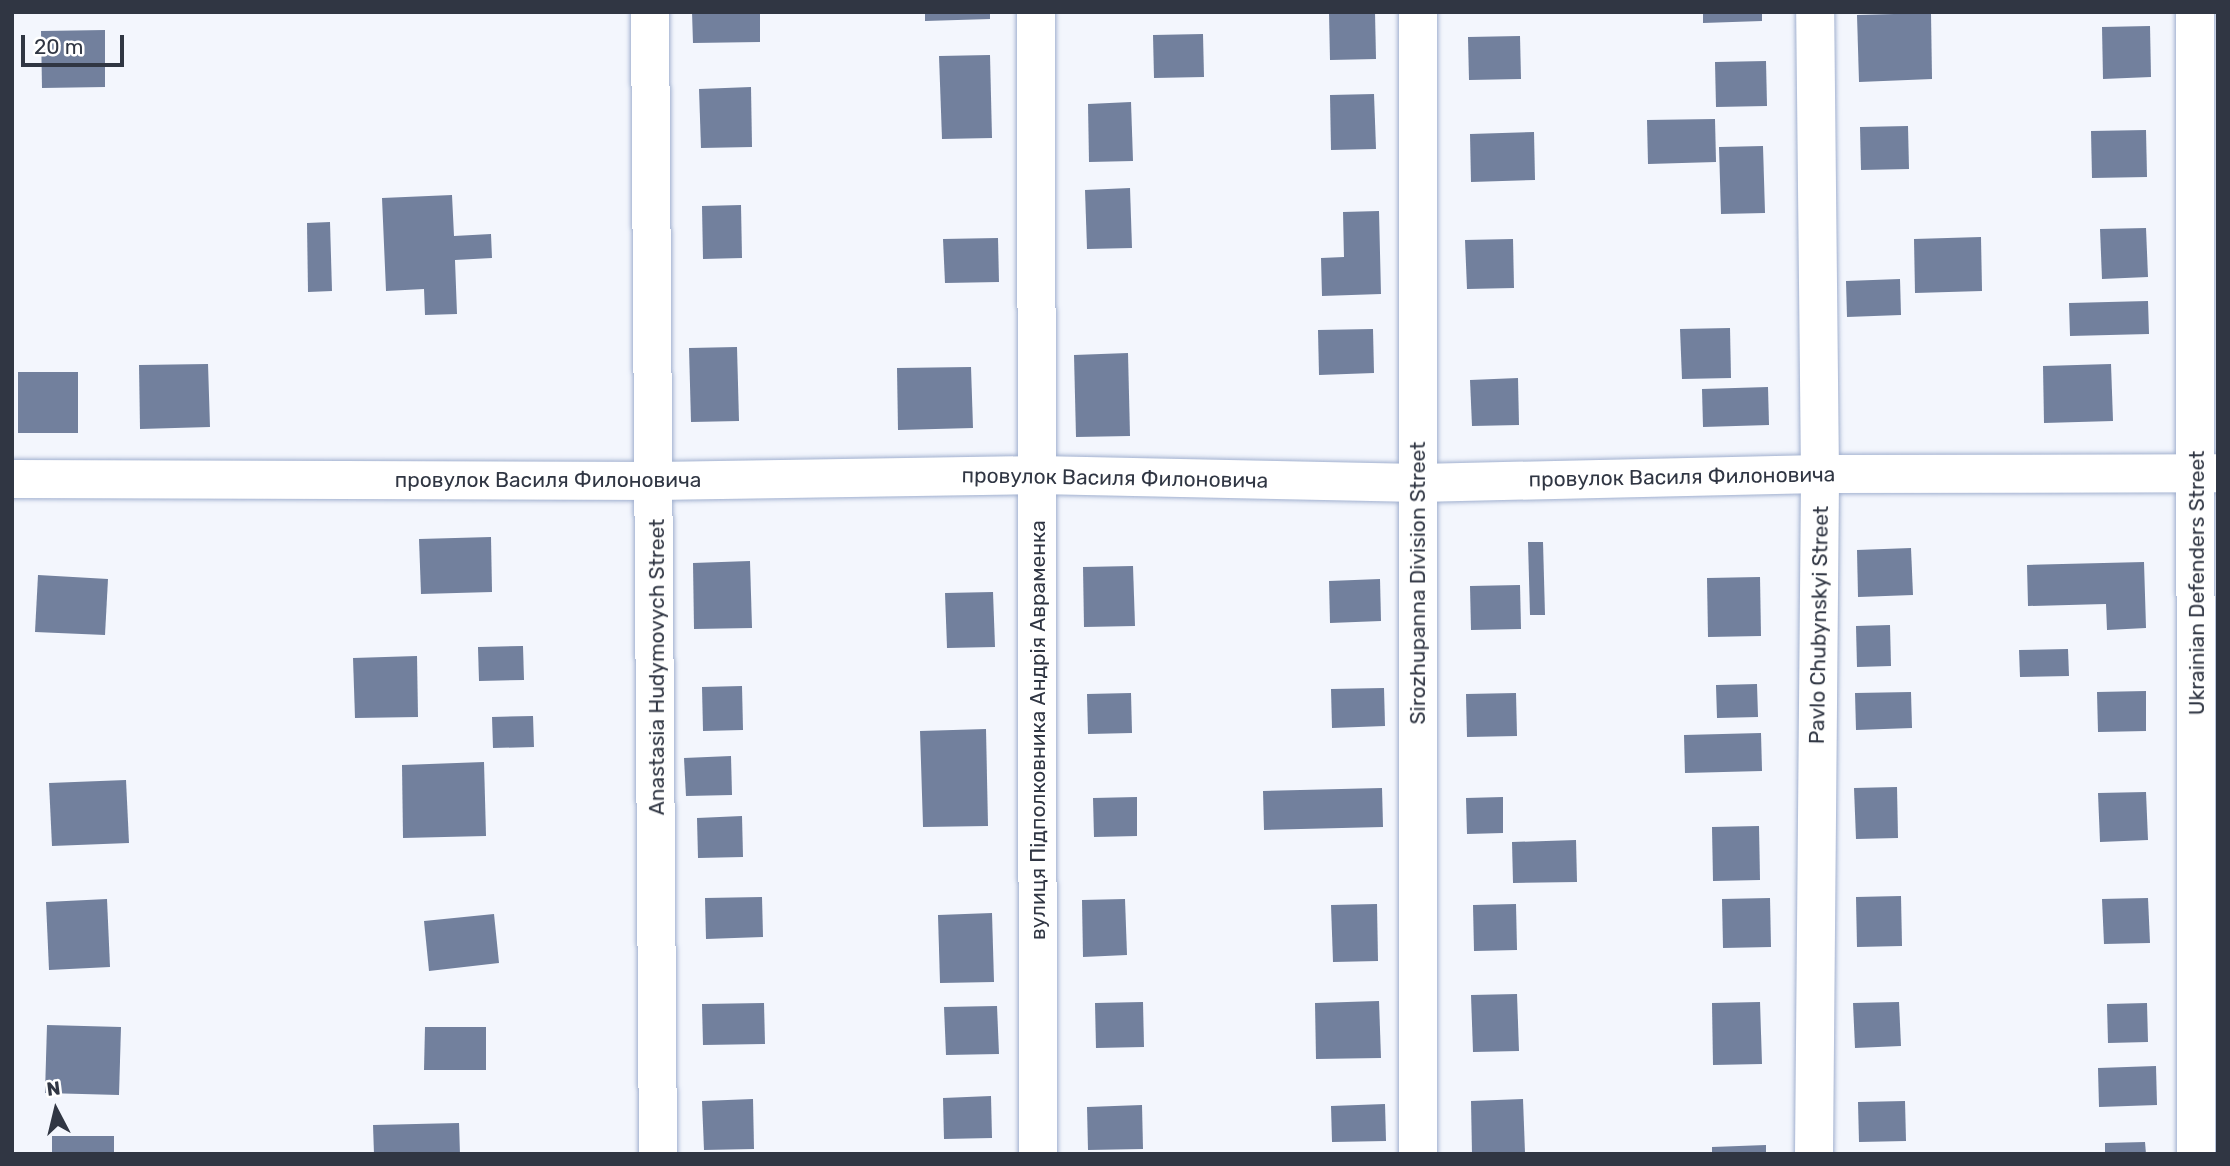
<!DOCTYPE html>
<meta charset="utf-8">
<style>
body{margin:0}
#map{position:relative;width:2230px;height:1166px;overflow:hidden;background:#f3f6fd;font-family:Rubik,sans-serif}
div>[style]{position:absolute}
.building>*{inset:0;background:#72809d}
.roads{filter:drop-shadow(0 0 2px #a1b0cf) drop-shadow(0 0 2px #a1b0cf)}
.street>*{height:38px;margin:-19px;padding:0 19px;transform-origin:19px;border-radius:19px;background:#fff}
span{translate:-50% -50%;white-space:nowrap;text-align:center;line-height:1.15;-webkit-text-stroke:5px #fff;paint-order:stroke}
.street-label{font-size:21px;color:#303643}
.frame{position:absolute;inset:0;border:14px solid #303643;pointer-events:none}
.north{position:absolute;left:21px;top:1075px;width:70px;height:70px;-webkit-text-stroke:5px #fff;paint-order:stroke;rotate:353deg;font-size:19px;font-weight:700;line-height:28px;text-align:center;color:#303643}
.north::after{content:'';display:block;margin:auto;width:24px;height:32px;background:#303643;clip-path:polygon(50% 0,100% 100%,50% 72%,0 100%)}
.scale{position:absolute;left:21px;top:35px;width:103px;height:32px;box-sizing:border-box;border:4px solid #303643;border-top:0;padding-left:9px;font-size:21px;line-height:24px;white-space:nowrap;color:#303643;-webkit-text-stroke:5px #fff;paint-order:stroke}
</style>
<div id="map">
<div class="building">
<i style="clip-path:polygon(692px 12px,760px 12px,760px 42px,693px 43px)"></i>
<i style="clip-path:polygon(925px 12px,990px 12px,990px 19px,925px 21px)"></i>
<i style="clip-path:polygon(1329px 12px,1375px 12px,1376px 59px,1330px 60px)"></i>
<i style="clip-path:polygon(1703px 12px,1762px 12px,1762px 21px,1703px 23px)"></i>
<i style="clip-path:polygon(1931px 13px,1932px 79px,1859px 82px,1857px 15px)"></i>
<i style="clip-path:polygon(2150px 26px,2151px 77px,2103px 79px,2102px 27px)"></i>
<i style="clip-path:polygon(105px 30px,105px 87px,42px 88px,41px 31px)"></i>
<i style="clip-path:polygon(1203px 34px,1204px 77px,1154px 78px,1153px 35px)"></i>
<i style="clip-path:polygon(1520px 36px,1521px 79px,1469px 80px,1468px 37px)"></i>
<i style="clip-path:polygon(990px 55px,992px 138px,942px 139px,939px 56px)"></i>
<i style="clip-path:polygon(1766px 61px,1767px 106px,1716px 107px,1715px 62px)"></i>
<i style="clip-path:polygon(751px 87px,752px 147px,701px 148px,699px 89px)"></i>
<i style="clip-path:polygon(1374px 94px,1376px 149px,1331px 150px,1330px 95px)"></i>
<i style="clip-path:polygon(1131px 102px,1133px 161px,1089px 162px,1088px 104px)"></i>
<i style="clip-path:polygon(1715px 119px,1716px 162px,1648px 164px,1647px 120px)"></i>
<i style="clip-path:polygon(1908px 126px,1909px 169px,1861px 170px,1860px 127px)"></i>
<i style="clip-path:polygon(2146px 130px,2147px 177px,2092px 178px,2091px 131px)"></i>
<i style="clip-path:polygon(1534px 132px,1535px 180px,1471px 182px,1470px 134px)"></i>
<i style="clip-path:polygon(1763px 146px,1765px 213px,1721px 214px,1719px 147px)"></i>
<i style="clip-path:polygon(1130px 188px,1132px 248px,1087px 249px,1085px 190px)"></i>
<i style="clip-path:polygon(452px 195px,454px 236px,491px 234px,492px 258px,455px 260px,457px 314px,425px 315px,424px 289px,386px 291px,382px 198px)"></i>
<i style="clip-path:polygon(741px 205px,742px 258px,703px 259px,702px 206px)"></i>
<i style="clip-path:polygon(1379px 211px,1381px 294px,1322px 296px,1321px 258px,1344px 257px,1343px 212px)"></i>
<i style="clip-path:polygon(330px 222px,332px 291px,308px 292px,307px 223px)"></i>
<i style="clip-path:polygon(2146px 228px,2148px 277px,2102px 279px,2100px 229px)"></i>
<i style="clip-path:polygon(1981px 237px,1982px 291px,1915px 293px,1914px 239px)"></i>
<i style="clip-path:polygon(998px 238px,999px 282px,945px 283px,943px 239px)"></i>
<i style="clip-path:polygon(1513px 239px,1514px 288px,1467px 289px,1465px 240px)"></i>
<i style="clip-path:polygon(1900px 279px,1901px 315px,1847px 317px,1846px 281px)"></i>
<i style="clip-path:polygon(2148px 301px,2149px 334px,2070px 336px,2069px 303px)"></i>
<i style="clip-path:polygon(1730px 328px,1731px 378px,1682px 379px,1680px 329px)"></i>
<i style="clip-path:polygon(1373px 329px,1374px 373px,1319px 375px,1318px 330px)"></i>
<i style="clip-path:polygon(737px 347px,739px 421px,691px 422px,689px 348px)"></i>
<i style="clip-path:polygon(1128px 353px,1130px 436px,1076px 437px,1074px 355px)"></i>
<i style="clip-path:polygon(208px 364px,210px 427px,140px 429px,139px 365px)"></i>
<i style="clip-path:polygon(2111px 364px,2113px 421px,2044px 423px,2043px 366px)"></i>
<i style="clip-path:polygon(971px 367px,973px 428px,898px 430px,897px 368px)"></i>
<i style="clip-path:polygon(18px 372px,78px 372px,78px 433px,18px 433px)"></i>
<i style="clip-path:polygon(1518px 378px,1519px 425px,1472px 426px,1470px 380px)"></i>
<i style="clip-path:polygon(1768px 387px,1769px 425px,1703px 427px,1702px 389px)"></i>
<i style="clip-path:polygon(491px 537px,492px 592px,421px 594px,419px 539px)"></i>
<i style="clip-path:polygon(1528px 542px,1543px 542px,1545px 615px,1530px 615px)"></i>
<i style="clip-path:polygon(1911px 548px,1913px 595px,1858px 597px,1857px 550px)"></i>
<i style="clip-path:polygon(750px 561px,752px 628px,694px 629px,693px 563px)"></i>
<i style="clip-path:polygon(2144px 562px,2146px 628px,2107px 630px,2106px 604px,2028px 606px,2027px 565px)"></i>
<i style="clip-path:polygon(1133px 566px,1135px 626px,1084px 627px,1083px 567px)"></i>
<i style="clip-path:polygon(38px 575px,108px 579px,105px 635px,35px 632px)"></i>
<i style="clip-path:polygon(1760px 577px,1761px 636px,1708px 637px,1707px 578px)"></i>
<i style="clip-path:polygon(1380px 579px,1381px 621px,1330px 623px,1329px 581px)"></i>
<i style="clip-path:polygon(1520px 585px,1521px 629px,1471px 630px,1470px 586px)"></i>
<i style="clip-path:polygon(993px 592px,995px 647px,947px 648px,945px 593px)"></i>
<i style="clip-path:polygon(1890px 625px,1891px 666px,1857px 667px,1856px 626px)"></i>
<i style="clip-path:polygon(523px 646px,524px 680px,479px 681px,478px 647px)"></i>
<i style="clip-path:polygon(2068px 649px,2069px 676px,2020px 677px,2019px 650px)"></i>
<i style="clip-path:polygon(417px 656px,418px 717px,355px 718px,353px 658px)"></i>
<i style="clip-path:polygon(1757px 684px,1758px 717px,1717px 718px,1716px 685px)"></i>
<i style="clip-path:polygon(742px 686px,743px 730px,703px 731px,702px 687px)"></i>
<i style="clip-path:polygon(1384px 688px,1385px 726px,1332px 728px,1331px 689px)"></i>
<i style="clip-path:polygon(2146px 691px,2146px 731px,2098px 732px,2097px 692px)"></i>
<i style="clip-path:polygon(1911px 692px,1912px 728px,1856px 730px,1855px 693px)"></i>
<i style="clip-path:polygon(1131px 693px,1132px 733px,1088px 734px,1087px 694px)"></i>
<i style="clip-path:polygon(1516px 693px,1517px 736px,1467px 737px,1466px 694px)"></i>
<i style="clip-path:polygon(533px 716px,534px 747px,493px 748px,492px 717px)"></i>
<i style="clip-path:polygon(986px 729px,988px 826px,923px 827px,920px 731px)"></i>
<i style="clip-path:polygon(1761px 733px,1762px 771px,1685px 773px,1684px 735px)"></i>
<i style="clip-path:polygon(731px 756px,732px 795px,686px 796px,684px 758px)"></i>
<i style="clip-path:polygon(484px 762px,486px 836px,403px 838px,402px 765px)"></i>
<i style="clip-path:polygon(126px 780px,129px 843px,52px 846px,49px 783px)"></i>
<i style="clip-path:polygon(1897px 787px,1898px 838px,1856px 839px,1854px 788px)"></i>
<i style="clip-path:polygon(1382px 788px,1383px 827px,1264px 830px,1263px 791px)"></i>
<i style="clip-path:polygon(2146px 792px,2148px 840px,2100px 842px,2098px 793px)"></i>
<i style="clip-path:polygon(1137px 797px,1137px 836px,1094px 837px,1093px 798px)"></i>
<i style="clip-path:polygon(1503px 797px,1503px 833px,1467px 834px,1466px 798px)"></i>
<i style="clip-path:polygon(742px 816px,743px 857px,698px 858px,697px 818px)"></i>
<i style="clip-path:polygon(1759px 826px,1760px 880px,1713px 881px,1712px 827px)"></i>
<i style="clip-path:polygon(1576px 840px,1577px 882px,1513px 883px,1512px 842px)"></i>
<i style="clip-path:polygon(1901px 896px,1902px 946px,1857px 947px,1856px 897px)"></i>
<i style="clip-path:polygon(762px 897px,763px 937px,706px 939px,705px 898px)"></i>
<i style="clip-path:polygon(1770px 898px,1771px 947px,1723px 948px,1722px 899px)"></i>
<i style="clip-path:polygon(2148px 898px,2150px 943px,2104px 944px,2102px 899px)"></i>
<i style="clip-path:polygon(107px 899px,110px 967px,49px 970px,46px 902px)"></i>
<i style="clip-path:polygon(1125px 899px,1127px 955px,1083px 957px,1082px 900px)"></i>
<i style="clip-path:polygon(1377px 904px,1378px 961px,1333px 962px,1331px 905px)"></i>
<i style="clip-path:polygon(1516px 904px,1517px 950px,1474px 951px,1473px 905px)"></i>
<i style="clip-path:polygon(992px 913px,994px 982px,940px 983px,938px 915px)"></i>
<i style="clip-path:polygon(494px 914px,499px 963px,429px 971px,424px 921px)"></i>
<i style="clip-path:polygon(1517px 994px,1519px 1051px,1473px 1052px,1471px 995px)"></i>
<i style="clip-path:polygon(1379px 1001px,1381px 1058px,1316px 1059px,1315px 1003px)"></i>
<i style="clip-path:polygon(1143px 1002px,1144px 1047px,1096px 1048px,1095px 1003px)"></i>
<i style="clip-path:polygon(1760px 1002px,1762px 1064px,1713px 1065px,1712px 1003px)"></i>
<i style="clip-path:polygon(1899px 1002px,1901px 1046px,1855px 1048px,1853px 1003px)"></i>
<i style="clip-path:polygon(764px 1003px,765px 1044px,703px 1045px,702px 1004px)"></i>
<i style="clip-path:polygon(2147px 1003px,2148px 1042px,2108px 1043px,2107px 1004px)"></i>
<i style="clip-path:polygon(997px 1006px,999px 1054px,946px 1055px,944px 1007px)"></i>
<i style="clip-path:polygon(47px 1025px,121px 1027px,119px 1095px,45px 1093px)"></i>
<i style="clip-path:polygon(425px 1027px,486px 1027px,486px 1070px,424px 1070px)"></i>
<i style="clip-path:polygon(2156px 1066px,2157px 1105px,2099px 1107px,2098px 1068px)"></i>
<i style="clip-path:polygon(991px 1096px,992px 1138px,944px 1139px,943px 1098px)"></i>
<i style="clip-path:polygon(753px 1099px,754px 1149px,704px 1150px,702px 1101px)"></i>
<i style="clip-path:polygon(1523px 1099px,1525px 1153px,1472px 1154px,1471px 1101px)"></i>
<i style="clip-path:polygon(1905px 1101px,1906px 1141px,1859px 1142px,1858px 1102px)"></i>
<i style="clip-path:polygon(1385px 1104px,1386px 1141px,1332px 1142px,1331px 1106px)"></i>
<i style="clip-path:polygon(1142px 1105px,1143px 1149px,1088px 1150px,1087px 1107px)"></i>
<i style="clip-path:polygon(459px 1123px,460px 1154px,374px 1154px,373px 1125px)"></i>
<i style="clip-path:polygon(52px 1136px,114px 1136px,114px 1154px,52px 1154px)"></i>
<i style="clip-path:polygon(2145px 1142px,2146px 1154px,2105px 1154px,2105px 1143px)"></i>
<i style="clip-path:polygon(1766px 1145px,1766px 1154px,1712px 1154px,1712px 1147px)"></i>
</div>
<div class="roads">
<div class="street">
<i style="left:650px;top:12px;width:1142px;rotate:89.6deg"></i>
<i style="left:1036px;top:12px;width:1142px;rotate:89.9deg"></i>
<i style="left:2195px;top:12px;width:1142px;rotate:89.95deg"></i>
<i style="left:12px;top:479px;width:644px;rotate:0.18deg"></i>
<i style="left:656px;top:481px;width:382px;rotate:-0.9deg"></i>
<i style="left:1038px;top:475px;width:381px;rotate:1.2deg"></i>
<i style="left:1419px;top:483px;width:401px;rotate:-1.3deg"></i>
<i style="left:1820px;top:474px;width:398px;rotate:-0.1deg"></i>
<i style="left:1418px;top:1154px;width:1142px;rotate:-90deg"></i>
<i style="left:1814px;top:1154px;width:680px;rotate:-89.49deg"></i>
<i style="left:1820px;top:474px;width:462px;rotate:-90.6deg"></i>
</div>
</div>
<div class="street-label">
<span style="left:1682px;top:477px;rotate:-1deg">провулок Василя Филоновича</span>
<span style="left:1115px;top:478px;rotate:1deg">провулок Василя Филоновича</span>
<span style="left:548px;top:480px">провулок Василя Филоновича</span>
<span style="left:1418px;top:583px;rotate:-90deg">Sirozhupanna Division Street</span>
<span style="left:2197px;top:583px;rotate:-90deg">Ukrainian Defenders Street</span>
<span style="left:1819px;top:625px;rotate:-89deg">Pavlo Chubynskyi Street</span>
<span style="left:657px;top:667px;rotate:-90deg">Anastasia Hudymovych Street</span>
<span style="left:1038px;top:730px;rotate:-90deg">вулиця Підполковника Андрія Авраменка</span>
</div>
<div class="frame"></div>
<div class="north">N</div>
<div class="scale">20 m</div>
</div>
